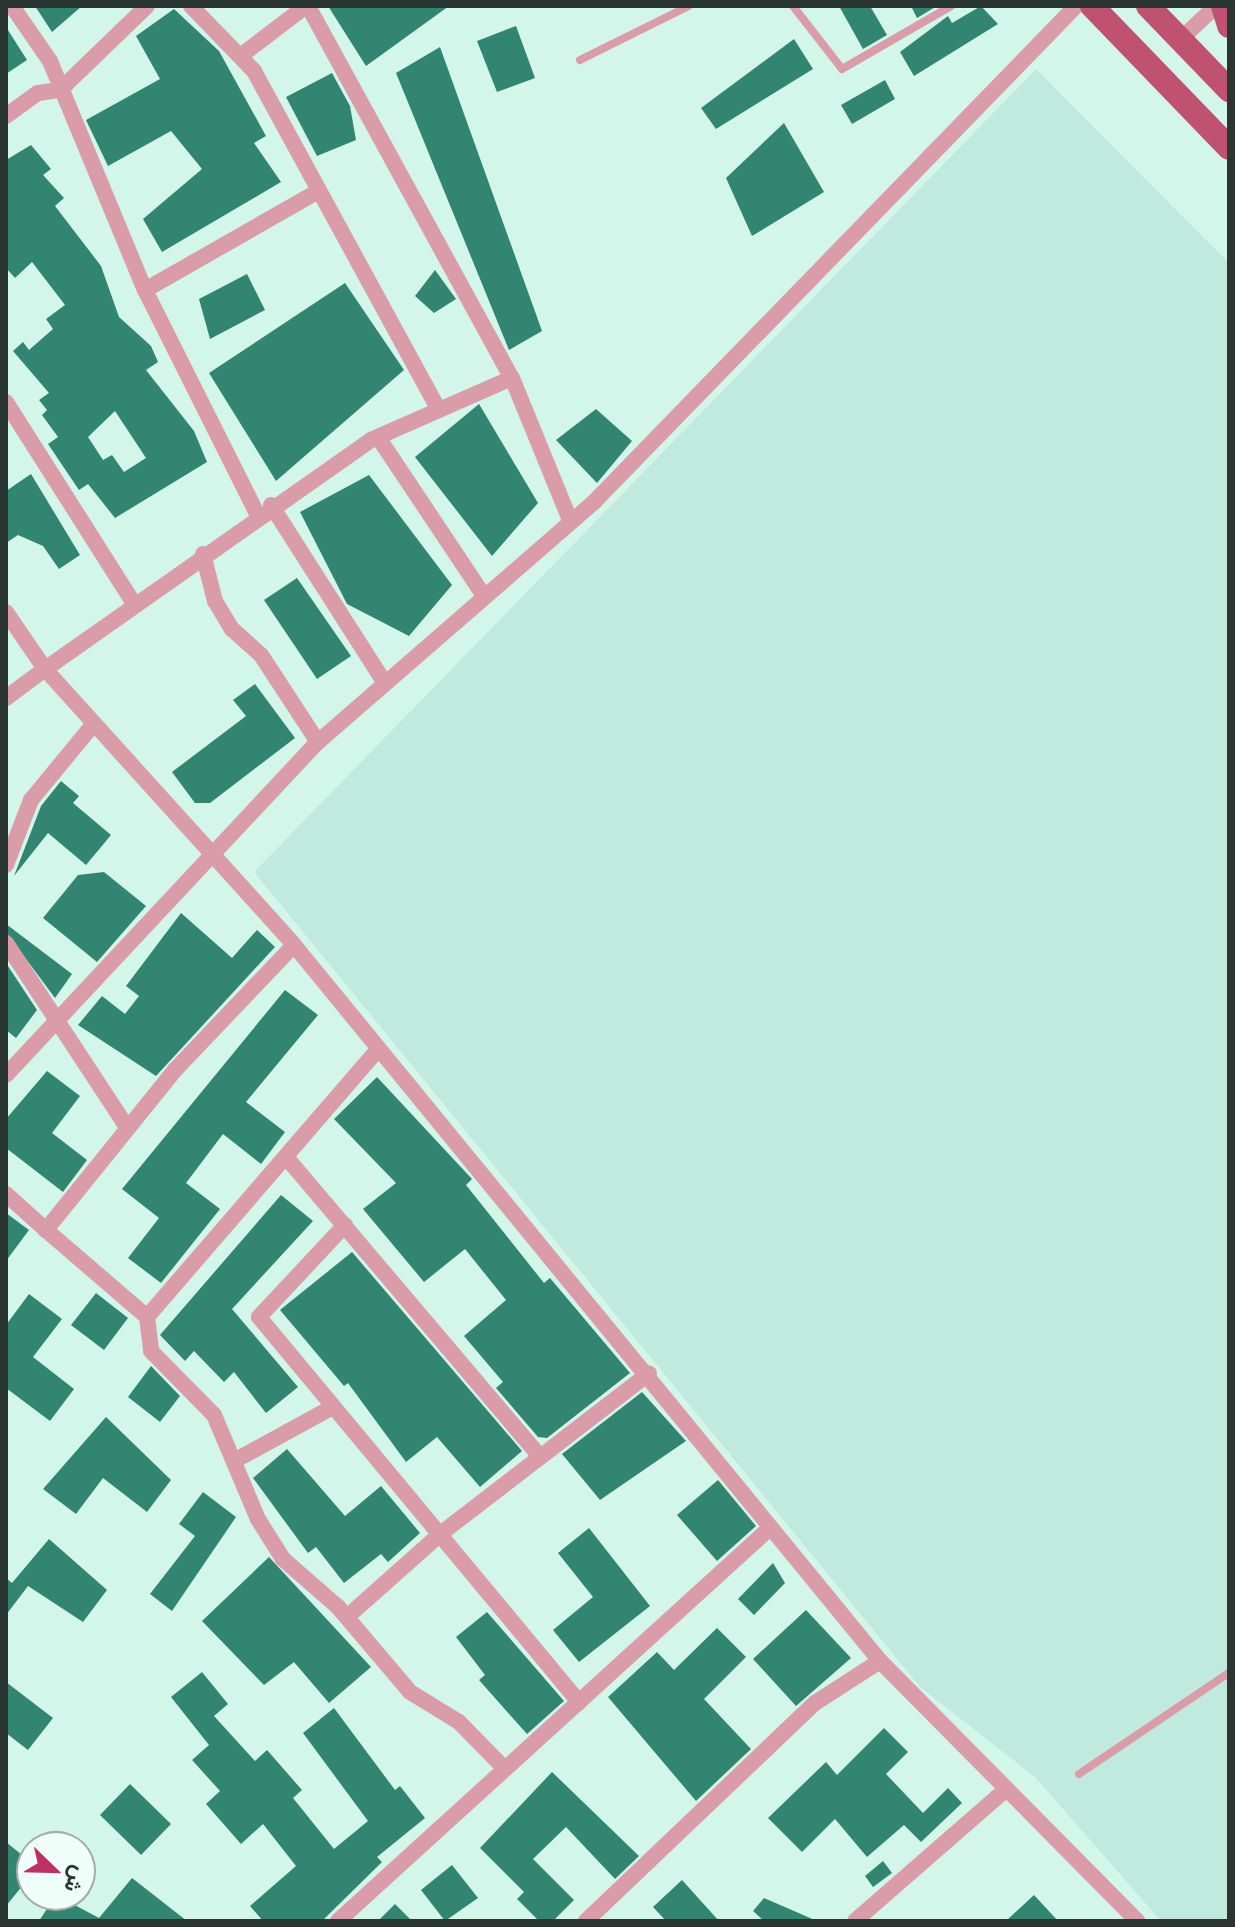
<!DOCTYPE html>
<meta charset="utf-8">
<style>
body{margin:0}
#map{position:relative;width:1235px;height:1927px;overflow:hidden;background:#d3f6eb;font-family:Jost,Vazirmatn,sans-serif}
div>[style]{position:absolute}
.built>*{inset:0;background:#c0eade}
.building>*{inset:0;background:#318571}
.lane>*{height:8px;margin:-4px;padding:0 4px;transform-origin:4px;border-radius:4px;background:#da9ca9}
.street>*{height:16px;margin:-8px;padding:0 8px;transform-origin:8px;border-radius:8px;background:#da9ca9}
.primary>*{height:24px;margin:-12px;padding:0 12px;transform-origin:12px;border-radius:12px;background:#bf5271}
span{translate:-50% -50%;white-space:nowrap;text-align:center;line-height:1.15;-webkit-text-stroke:8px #f0fef9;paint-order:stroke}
.frame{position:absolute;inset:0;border:8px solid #293632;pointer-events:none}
.north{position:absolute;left:16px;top:1831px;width:80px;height:80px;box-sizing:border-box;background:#f0fef9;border:2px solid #a0aea9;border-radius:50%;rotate:113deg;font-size:22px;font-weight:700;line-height:32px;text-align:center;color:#293632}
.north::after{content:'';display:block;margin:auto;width:28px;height:36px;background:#be3061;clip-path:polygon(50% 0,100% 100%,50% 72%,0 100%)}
</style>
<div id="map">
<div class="built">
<i style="clip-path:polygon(1036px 69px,1229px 263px,1229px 1921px,1161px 1921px,1035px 1777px,920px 1687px,254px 872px)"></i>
</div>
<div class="building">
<i style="clip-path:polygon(35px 6px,82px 6px,52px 32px)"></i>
<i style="clip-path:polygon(328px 6px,449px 6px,366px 66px)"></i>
<i style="clip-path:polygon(839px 6px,870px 6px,887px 35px,863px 49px)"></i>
<i style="clip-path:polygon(911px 6px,937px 6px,917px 18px)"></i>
<i style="clip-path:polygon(981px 6px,998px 24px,914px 76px,900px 52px,948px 16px,952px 23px)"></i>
<i style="clip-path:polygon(174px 9px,219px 51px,266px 136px,254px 143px,281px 182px,162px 252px,143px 219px,202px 169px,171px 131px,108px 166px,86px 120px,160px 79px,136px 36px)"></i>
<i style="clip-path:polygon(516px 26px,535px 78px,497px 92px,477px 41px)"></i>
<i style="clip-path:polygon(6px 27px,27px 60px,6px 74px)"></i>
<i style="clip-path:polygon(794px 39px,813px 69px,716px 129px,701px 108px)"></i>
<i style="clip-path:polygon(440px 47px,542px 331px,509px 350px,396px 73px)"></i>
<i style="clip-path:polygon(332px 73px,350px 106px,356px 140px,317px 156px,286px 97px)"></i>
<i style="clip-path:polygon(885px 80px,895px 99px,852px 124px,841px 105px)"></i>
<i style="clip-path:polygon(784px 123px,824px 192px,752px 236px,726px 178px)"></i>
<i style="clip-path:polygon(evenodd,31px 145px,51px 169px,43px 175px,64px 198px,55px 206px,101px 266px,119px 317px,151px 346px,158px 362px,146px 370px,194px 431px,207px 462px,115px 518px,88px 484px,79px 490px,48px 444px,58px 437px,42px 415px,47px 410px,39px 400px,49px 393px,13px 351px,23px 342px,29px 350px,53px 329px,46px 319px,65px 305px,32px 262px,15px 278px,6px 268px,6px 160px,31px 145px,115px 411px,146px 458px,124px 472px,112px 455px,103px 460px,88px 437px,115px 411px)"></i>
<i style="clip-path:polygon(435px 270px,456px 299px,434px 313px,415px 296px)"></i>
<i style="clip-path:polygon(247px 274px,265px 310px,210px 339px,199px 299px)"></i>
<i style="clip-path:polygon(345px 283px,404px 370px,276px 481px,209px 373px)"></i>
<i style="clip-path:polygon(479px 404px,538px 503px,492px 556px,415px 457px)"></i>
<i style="clip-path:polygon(596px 409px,632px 441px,597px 483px,556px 440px)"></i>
<i style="clip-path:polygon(31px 474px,80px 555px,59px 569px,43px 546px,18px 535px,6px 543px,6px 491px)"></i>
<i style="clip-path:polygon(369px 475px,452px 585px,409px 636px,347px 604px,300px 512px)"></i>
<i style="clip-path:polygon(297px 578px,351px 656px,317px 679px,264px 600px)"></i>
<i style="clip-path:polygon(255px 684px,295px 738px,210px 803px,195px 803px,172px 772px,246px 716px,233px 700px)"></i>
<i style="clip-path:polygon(61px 781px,79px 796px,73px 803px,111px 835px,86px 865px,48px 833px,14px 876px,41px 806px)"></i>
<i style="clip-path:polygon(104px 872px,146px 906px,97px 962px,43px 918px,78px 875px)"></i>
<i style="clip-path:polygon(181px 913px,232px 958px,257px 930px,275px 947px,156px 1076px,78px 1025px,102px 996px,125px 1014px,139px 996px,126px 986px)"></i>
<i style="clip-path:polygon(6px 924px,72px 974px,55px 998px,6px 932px)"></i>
<i style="clip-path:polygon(6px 963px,37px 1010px,16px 1038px,6px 1030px)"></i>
<i style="clip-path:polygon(285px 990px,318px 1015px,246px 1102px,285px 1132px,261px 1164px,223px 1134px,186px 1183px,220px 1209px,161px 1283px,128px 1258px,159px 1218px,122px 1189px)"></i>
<i style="clip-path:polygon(47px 1071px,80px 1096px,52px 1133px,87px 1160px,63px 1192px,6px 1148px,6px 1119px)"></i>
<i style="clip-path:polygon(377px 1077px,472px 1179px,466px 1185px,544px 1283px,550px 1278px,630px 1373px,547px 1438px,538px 1437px,496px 1388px,503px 1382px,464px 1336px,506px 1300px,465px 1249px,424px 1282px,363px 1209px,396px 1183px,334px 1119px)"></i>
<i style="clip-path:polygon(281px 1195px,313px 1221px,232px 1309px,298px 1387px,266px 1413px,234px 1372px,224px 1382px,194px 1351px,185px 1361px,160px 1335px)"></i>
<i style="clip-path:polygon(6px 1213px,29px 1230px,6px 1261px)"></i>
<i style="clip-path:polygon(352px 1252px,522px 1451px,480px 1487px,437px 1437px,406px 1462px,348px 1383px,344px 1386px,280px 1310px)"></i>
<i style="clip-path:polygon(96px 1293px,128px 1318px,104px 1350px,71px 1325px)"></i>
<i style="clip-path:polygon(29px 1294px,62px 1319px,33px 1357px,74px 1389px,50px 1421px,6px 1388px,6px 1325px)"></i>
<i style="clip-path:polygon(151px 1366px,180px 1396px,160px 1422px,128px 1397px)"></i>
<i style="clip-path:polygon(642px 1392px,686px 1441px,600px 1500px,562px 1454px)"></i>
<i style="clip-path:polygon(106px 1417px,171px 1480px,147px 1512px,103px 1478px,76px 1514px,43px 1489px)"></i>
<i style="clip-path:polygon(287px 1449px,345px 1516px,381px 1486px,420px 1533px,388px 1562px,381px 1554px,344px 1583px,316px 1547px,308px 1553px,253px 1478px)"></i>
<i style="clip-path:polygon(718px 1480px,756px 1526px,717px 1561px,677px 1515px)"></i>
<i style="clip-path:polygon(203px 1492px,236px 1517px,172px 1611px,150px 1594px,195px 1536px,179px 1524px)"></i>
<i style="clip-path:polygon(589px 1528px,650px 1606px,579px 1662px,553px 1630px,593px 1597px,558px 1553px)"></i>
<i style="clip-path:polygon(49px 1539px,107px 1590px,83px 1622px,28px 1586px,6px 1615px,6px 1578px,12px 1583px)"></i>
<i style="clip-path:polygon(269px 1557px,371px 1667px,329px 1703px,294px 1662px,264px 1685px,202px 1621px)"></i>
<i style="clip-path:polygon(773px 1563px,785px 1583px,754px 1615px,738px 1599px)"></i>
<i style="clip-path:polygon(806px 1610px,851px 1658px,796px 1706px,753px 1659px)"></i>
<i style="clip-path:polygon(487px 1612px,564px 1701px,527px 1734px,479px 1680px,485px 1675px,456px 1637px)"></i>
<i style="clip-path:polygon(717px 1628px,746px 1657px,704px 1699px,751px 1749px,696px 1801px,608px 1697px,657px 1652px,674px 1670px)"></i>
<i style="clip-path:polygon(202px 1672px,228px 1704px,214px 1716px,255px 1761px,267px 1750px,302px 1790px,293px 1798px,334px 1849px,368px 1821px,303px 1733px,334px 1708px,395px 1790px,400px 1786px,425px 1818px,377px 1857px,382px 1862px,322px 1921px,263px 1921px,250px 1906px,296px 1866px,263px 1824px,241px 1844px,206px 1804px,220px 1791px,192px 1760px,209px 1745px,171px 1697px)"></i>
<i style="clip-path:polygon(6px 1682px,53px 1718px,28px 1750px,6px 1733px)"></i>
<i style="clip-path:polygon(884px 1728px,908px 1752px,886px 1774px,923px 1813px,948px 1788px,962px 1803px,921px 1842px,904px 1825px,867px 1857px,835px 1819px,802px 1852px,768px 1818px,826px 1762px,837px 1775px)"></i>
<i style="clip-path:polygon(552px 1772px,639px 1856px,615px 1879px,566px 1827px,533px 1859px,574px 1900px,553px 1921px,539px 1921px,517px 1899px,524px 1892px,480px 1848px)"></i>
<i style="clip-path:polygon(130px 1784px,171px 1824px,141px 1855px,100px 1815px)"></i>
<i style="clip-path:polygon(6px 1842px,32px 1863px,32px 1874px,6px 1906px)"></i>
<i style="clip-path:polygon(883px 1861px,892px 1873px,873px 1887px,865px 1876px)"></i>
<i style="clip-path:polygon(452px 1865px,478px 1898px,445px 1921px,421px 1890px)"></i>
<i style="clip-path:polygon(132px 1878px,187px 1921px,39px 1921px,56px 1895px,99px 1918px)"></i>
<i style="clip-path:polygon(682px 1880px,719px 1921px,666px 1921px,653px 1907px)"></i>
<i style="clip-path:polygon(1034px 1895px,1058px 1921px,1006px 1921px)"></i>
<i style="clip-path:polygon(764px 1898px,817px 1921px,764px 1921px,753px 1911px)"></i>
<i style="clip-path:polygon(395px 1904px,412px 1921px,378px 1921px)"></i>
</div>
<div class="lane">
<i style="left:793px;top:6px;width:80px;rotate:52.1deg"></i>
<i style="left:842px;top:69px;width:126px;rotate:-30deg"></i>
<i style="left:580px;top:60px;width:122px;rotate:-26.4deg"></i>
<i style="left:1079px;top:1774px;width:181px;rotate:-34deg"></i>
</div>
<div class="street">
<i style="left:12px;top:6px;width:67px;rotate:55.4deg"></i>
<i style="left:50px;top:61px;width:248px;rotate:67.5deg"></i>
<i style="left:145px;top:290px;width:250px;rotate:63.4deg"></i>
<i style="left:191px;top:6px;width:91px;rotate:45.9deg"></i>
<i style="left:254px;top:71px;width:385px;rotate:61.4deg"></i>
<i style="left:308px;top:6px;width:424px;rotate:61.3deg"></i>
<i style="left:512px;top:378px;width:153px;rotate:67.8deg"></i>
<i style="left:1182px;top:38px;width:47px;rotate:-43.3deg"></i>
<i style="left:243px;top:54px;width:79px;rotate:-37.3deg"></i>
<i style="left:6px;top:116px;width:39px;rotate:-36deg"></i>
<i style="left:38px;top:93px;width:22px;rotate:-8deg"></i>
<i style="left:60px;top:90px;width:121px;rotate:-44deg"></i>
<i style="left:145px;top:290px;width:198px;rotate:-29.7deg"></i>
<i style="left:512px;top:378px;width:154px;rotate:156.3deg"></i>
<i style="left:371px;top:440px;width:398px;rotate:144.9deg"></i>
<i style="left:45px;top:669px;width:372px;rotate:47.9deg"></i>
<i style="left:294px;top:945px;width:925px;rotate:50.7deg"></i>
<i style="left:880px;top:1661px;width:366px;rotate:45.3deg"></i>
<i style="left:6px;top:402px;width:239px;rotate:57.6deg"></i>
<i style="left:378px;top:437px;width:187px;rotate:56.3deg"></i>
<i style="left:271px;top:505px;width:210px;rotate:57.4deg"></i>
<i style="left:203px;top:554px;width:49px;rotate:75.7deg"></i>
<i style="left:215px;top:601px;width:33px;rotate:59deg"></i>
<i style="left:232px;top:629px;width:39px;rotate:42deg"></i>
<i style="left:261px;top:655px;width:104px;rotate:56.8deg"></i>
<i style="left:6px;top:612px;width:69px;rotate:55.6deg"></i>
<i style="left:45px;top:669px;width:49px;rotate:143.4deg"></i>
<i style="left:6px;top:865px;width:70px;rotate:-69deg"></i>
<i style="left:31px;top:800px;width:96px;rotate:-50.5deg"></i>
<i style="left:6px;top:943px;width:220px;rotate:56.7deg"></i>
<i style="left:294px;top:945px;width:173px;rotate:133.6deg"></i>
<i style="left:175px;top:1070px;width:206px;rotate:128.9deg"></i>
<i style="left:46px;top:1230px;width:133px;rotate:40.7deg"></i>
<i style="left:147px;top:1317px;width:34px;rotate:83deg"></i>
<i style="left:151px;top:1351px;width:90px;rotate:45.5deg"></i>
<i style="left:214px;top:1415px;width:113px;rotate:67.1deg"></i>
<i style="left:258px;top:1519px;width:47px;rotate:58deg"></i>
<i style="left:283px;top:1559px;width:73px;rotate:41.1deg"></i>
<i style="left:338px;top:1607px;width:111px;rotate:49.7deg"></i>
<i style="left:410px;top:1692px;width:57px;rotate:31.5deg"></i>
<i style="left:459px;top:1722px;width:64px;rotate:45.6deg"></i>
<i style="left:6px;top:1075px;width:456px;rotate:-46.9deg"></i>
<i style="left:318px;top:742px;width:367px;rotate:-41deg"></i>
<i style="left:595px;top:501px;width:690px;rotate:-45.82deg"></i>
<i style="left:286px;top:1157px;width:392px;rotate:49.7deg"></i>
<i style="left:6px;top:1194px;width:54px;rotate:42deg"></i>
<i style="left:345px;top:1225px;width:126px;rotate:133.1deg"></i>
<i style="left:259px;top:1317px;width:501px;rotate:50.27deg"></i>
<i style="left:147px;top:1317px;width:354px;rotate:-49.2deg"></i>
<i style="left:234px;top:1461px;width:111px;rotate:-28.7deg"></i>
<i style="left:347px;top:1617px;width:123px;rotate:-41.7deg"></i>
<i style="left:439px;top:1535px;width:265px;rotate:-37.6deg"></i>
<i style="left:338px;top:1921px;width:585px;rotate:-42.3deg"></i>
<i style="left:586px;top:1921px;width:316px;rotate:-43.6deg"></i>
<i style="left:815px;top:1703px;width:77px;rotate:-32.9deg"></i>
<i style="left:855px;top:1921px;width:199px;rotate:-41.1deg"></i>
</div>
<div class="primary">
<i style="left:1092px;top:6px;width:197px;rotate:46deg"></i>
<i style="left:1148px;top:6px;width:117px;rotate:46deg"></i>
<i style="left:1223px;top:6px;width:21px;rotate:73deg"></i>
</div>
<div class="frame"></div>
<div class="north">ش</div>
</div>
